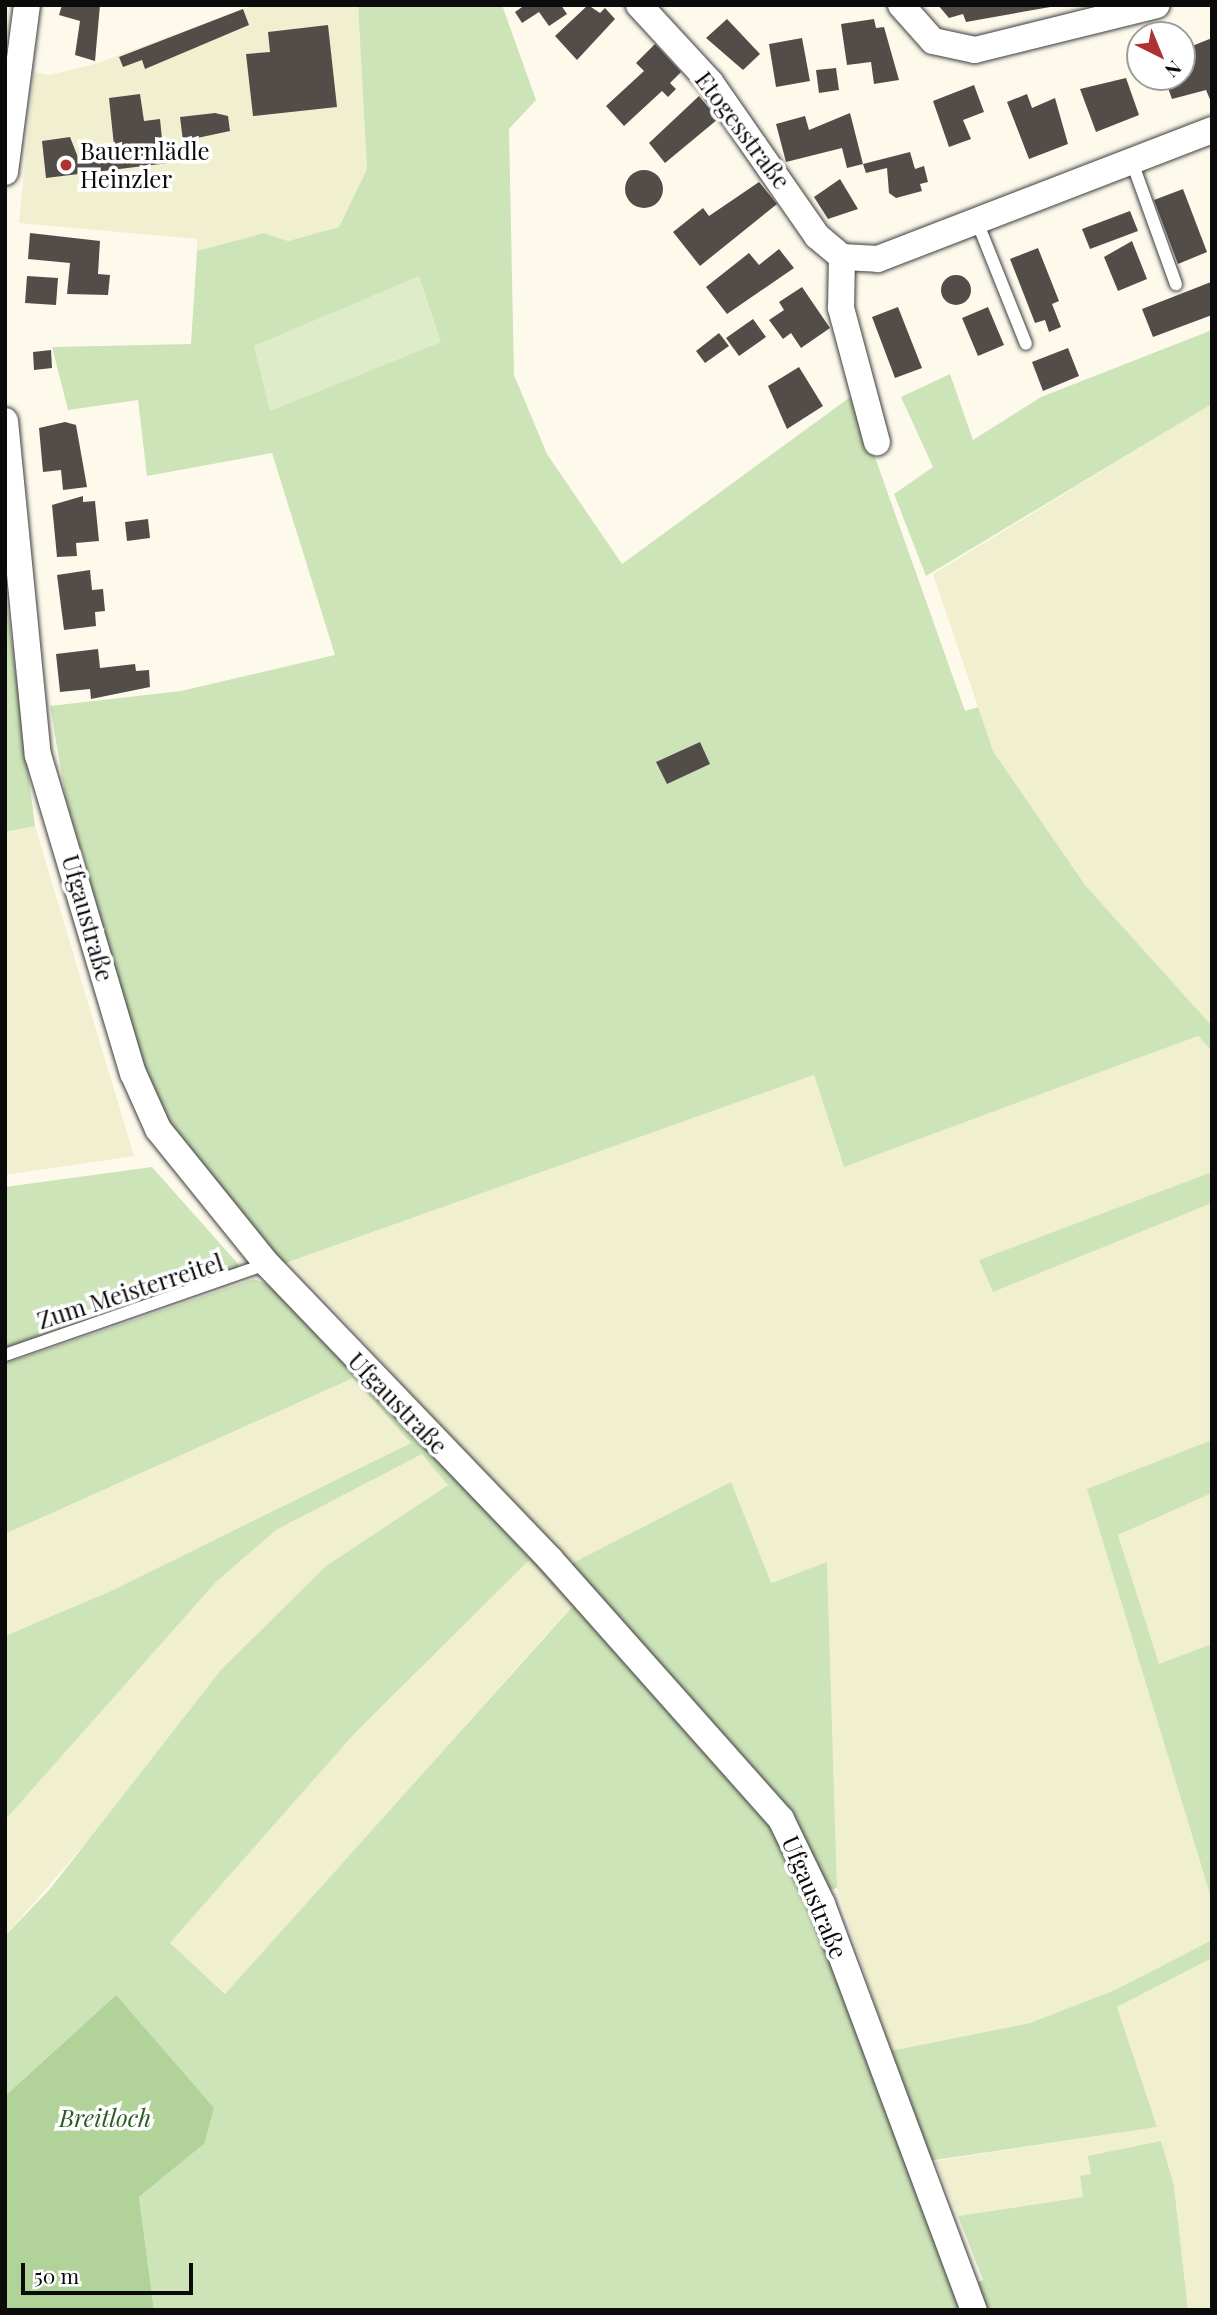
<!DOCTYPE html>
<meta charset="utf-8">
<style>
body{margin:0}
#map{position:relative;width:1217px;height:2315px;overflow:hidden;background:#fdfaec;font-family:"Playfair Display",serif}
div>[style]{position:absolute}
.farmland>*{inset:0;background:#f0efcf}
.green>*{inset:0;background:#cde4b9}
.forest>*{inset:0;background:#b1d39a}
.pitch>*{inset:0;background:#dfecca}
.building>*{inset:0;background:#534d49}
.round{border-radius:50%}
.roads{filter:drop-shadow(0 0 2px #3e3e3e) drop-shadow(0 0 2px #3e3e3e)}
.service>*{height:12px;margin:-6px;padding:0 6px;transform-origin:6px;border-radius:6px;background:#fff}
.minor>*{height:26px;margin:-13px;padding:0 13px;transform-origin:13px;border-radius:13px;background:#fff}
.dots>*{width:19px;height:19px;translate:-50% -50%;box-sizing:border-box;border:4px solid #fff;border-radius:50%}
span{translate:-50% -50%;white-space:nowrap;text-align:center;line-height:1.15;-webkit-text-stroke:7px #fff;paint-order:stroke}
.street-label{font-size:24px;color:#0b0b0b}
.poi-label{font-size:24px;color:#0b0b0b}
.left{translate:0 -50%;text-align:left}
.park-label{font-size:24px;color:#2c5c23;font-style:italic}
.frame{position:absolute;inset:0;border:7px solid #0b0b0b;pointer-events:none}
.north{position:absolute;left:1126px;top:21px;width:70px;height:70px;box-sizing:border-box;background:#fff;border:2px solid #9d9d9d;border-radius:50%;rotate:137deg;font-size:19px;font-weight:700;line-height:28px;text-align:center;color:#0b0b0b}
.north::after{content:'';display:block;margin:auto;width:24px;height:32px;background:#ad3232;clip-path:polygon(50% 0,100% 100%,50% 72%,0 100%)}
.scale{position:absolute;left:21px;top:2263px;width:172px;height:32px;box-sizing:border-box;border:4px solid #0b0b0b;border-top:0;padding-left:9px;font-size:21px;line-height:24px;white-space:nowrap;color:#0b0b0b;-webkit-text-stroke:5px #fff;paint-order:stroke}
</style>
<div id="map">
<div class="farmland">
<i style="clip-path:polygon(253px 5px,358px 5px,367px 169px,339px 227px,287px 241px,264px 233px,197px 251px,197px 239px,19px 223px,34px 72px,49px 75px,95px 64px)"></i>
<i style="clip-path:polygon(1212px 404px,1212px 1026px,1085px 885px,993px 751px,933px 574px)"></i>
<i style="clip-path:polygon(35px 826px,134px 1156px,5px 1175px,5px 832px)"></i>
<i style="clip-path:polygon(1198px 1036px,1212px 1051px,1212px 1172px,979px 1260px,993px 1292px,1212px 1203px,1212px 1440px,1088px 1490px,1212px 1901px,1212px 1940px,1115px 1990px,1030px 2023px,890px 2051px,837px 1888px,827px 1562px,771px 1583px,569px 1564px,290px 1262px,814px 1075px,844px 1167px)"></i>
<i style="clip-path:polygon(353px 1378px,412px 1443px,111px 1591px,5px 1636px,5px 1534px)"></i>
<i style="clip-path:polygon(422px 1453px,449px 1484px,326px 1566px,5px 1936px,5px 1820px,216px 1582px,276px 1530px)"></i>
<i style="clip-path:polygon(1212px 1493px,1212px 1644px,1159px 1665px,1118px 1535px)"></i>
<i style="clip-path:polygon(529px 1559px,572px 1606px,226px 1994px,169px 1944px,354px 1734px)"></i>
<i style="clip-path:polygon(1212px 1958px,1212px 2310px,1188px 2310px,1174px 2186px,1091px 2174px,1083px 2197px,958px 2216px,935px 2161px,1156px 2127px,1117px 2007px)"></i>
</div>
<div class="green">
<i style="clip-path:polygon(358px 5px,502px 5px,536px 100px,509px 129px,514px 375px,547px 454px,622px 564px,853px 395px,965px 711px,978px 707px,993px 751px,1085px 885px,1212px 1026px,1212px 1051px,1198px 1036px,844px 1167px,814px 1075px,283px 1264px,157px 1112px,66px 799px,50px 706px,181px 691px,335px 655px,272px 453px,147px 476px,138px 400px,68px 410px,52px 347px,191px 344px,197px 251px,264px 233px,288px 241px,339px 227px,367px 169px)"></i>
<i style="clip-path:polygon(1212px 330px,1212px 404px,926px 576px,894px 494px,933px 467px,901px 397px,950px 374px,973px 440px,1041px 397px)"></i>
<i style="clip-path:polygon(5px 587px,35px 826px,5px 832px)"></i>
<i style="clip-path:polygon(152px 1167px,239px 1265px,236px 1271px,5px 1348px,5px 1187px)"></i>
<i style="clip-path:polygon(1212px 1172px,1212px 1203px,993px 1292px,979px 1260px)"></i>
<i style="clip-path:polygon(evenodd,254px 1279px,272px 1286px,573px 1599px,773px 1825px,809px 1897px,965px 2310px,154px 2310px,139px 2197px,204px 2144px,116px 1995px,5px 2096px,5px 1936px,50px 1889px,221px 1670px,326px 1566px,448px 1485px,422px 1454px,276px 1530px,216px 1582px,5px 1820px,5px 1636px,111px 1591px,411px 1443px,353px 1378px,5px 1534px,5px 1364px,254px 1279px,529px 1560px,572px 1607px,225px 1994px,170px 1943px,354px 1734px,529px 1560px)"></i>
<i style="clip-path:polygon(1212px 1440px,1212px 1493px,1118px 1535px,1159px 1664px,1212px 1644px,1212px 1901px,1087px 1489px)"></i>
<i style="clip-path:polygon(731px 1482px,771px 1583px,827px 1562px,837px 1888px,828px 1890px,567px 1566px)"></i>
<i style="clip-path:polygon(1212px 1940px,1212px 1958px,1117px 2007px,1157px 2127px,928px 2161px,890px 2051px,1030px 2023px,1115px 1990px)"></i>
<i style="clip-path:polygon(1161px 2141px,1174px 2186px,1188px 2310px,983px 2310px,976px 2283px,983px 2280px,958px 2216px,1083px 2197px,1080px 2176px,1091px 2174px,1088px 2156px)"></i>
</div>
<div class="forest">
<i style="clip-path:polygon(116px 1995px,214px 2108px,204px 2144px,139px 2197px,154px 2310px,5px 2310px,5px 2096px)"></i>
</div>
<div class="pitch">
<i style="clip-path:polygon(419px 276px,441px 342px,270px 411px,254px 346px)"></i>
</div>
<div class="building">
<i style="clip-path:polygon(62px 5px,100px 5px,95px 61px,75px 55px,80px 21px,59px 15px)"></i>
<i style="clip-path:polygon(525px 5px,561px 5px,567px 14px,549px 26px,539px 12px,522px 23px,515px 12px)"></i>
<i style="clip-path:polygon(588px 5px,600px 13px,605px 8px,615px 19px,577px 60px,555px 36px)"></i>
<i style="clip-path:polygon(938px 5px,1056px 5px,1056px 6px,966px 22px,963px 14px,949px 18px)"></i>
<i style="clip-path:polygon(243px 9px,249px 25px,145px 69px,142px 60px,123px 67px,119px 57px)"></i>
<i style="clip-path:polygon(727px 19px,760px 54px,743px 70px,706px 38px)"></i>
<i style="clip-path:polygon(874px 19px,876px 28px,884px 27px,899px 80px,874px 84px,871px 62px,847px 65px,841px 24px)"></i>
<i style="clip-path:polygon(328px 25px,337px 107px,253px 116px,246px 54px,270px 52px,268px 32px)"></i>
<i style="clip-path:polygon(802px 38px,810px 81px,776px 87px,769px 44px)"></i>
<i style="clip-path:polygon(1212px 38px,1212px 104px,1206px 90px,1172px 99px,1164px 77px,1182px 77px,1182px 50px)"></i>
<i style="clip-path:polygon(655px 44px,681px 72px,670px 83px,676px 89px,668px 97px,662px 91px,624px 126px,606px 106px,644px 71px,636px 63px)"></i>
<i style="clip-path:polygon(836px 68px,839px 90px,819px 93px,816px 70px)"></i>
<i style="clip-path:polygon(1126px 78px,1139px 115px,1096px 132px,1080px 89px)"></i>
<i style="clip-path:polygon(974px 85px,984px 112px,963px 120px,971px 139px,949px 147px,933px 101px)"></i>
<i style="clip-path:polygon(140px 94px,144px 121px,160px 119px,163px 149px,191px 146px,193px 160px,46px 178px,42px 141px,70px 137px,79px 160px,115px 155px,109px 98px)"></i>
<i style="clip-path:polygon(1027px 94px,1032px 108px,1055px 98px,1068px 144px,1029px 159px,1007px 102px)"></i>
<i style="clip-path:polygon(699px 96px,718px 119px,665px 163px,649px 143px)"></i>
<i style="clip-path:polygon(215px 113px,228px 116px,230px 131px,183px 141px,180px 117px)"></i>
<i style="clip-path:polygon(850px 113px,863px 164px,847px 168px,842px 148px,786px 162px,776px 124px,805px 116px,809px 130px)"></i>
<i style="clip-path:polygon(910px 152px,915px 169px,924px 166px,928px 182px,920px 184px,922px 191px,896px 198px,889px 193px,887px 168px,866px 173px,863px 164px)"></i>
<i class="round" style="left:625px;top:170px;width:38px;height:38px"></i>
<i style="clip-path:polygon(840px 179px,858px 209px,828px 219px,814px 197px)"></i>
<i style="clip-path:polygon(759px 182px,777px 204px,700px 266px,673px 232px,703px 208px,709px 216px)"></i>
<i style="clip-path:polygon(1183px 189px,1207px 252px,1178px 264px,1154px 200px)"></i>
<i style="clip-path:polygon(1130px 211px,1138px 231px,1090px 249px,1082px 229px)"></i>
<i style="clip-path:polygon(30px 233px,100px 241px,98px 274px,110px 275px,108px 295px,67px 294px,70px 263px,28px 259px)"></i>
<i style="clip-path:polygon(1132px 241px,1147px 279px,1118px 291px,1104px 257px)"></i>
<i style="clip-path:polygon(1038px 248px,1059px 301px,1052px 304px,1061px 327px,1049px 332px,1045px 320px,1035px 323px,1010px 259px)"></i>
<i style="clip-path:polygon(779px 249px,794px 268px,727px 314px,706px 287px,749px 253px,759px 265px)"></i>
<i class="round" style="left:941px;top:275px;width:30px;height:30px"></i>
<i style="clip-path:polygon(27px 276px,58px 278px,56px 305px,25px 303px)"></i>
<i style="clip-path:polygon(1211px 282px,1212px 315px,1153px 337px,1142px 309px)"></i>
<i style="clip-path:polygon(802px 287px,830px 328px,801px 348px,791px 333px,783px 339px,769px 320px,784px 310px,779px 302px)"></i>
<i style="clip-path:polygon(898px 307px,922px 368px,895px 378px,872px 317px)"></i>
<i style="clip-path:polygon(988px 307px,1004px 345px,978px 356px,962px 318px)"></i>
<i style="clip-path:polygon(753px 319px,766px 337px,739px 356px,726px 338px)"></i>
<i style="clip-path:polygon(719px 333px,729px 346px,705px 363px,696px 351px)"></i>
<i style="clip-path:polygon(1068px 348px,1079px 376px,1043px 391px,1032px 362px)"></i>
<i style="clip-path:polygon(51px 350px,52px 368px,34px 370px,33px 352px)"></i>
<i style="clip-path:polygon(799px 367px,823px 406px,787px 429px,768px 386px)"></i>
<i style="clip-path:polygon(65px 422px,76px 425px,87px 487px,63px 490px,61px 470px,43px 472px,39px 428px)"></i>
<i style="clip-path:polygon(83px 496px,83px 502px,95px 501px,99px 541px,76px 543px,77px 556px,57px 557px,52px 505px)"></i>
<i style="clip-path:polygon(148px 519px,150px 538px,127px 541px,125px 522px)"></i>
<i style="clip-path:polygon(90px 570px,92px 590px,103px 589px,105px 611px,95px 612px,96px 626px,64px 630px,57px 575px)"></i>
<i style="clip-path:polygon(98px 649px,100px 668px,135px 664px,136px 671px,149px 670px,150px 687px,91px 699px,90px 689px,60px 692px,56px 654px)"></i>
<i style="clip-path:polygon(700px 742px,710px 764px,667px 784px,656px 762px)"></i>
</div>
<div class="roads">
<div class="service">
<i style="left:1132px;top:162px;width:130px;rotate:70.2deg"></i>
<i style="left:978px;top:224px;width:129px;rotate:68.2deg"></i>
<i style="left:5px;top:1355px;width:277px;rotate:-19.2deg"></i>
</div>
<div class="minor">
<i style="left:639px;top:5px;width:105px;rotate:47.3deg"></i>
<i style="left:710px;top:82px;width:188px;rotate:55.2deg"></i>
<i style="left:817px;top:236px;width:33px;rotate:40deg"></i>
<i style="left:842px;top:257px;width:36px;rotate:3deg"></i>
<i style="left:878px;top:259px;width:358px;rotate:-21.1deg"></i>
<i style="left:901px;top:5px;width:48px;rotate:48.4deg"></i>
<i style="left:933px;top:41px;width:43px;rotate:12.1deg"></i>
<i style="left:975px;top:50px;width:187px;rotate:-13.9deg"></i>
<i style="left:5px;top:172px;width:168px;rotate:-82.5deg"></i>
<i style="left:842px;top:257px;width:51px;rotate:91.1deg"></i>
<i style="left:841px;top:308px;width:139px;rotate:75deg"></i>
<i style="left:5px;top:421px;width:336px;rotate:84.4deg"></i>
<i style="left:38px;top:755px;width:332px;rotate:73.4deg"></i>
<i style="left:133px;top:1073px;width:61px;rotate:65.9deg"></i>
<i style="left:158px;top:1129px;width:174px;rotate:51.1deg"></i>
<i style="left:267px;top:1264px;width:409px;rotate:46.2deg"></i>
<i style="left:550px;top:1559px;width:348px;rotate:48.4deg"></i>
<i style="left:781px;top:1819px;width:94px;rotate:64.2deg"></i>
<i style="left:822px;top:1904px;width:434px;rotate:69.5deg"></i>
</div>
</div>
<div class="dots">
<i style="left:66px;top:165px;background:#ad3232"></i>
</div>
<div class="street-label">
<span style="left:743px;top:130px;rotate:53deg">Etogesstraße</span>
<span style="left:88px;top:918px;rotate:74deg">Ufgaustraße</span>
<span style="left:130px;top:1291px;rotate:-18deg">Zum Meisterreitel</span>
<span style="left:398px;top:1403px;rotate:46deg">Ufgaustraße</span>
<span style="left:815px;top:1897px;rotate:67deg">Ufgaustraße</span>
</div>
<div class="poi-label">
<span class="left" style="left:80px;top:165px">Bauernlädle<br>Heinzler</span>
</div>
<div class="park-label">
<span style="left:105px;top:2118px">Breitloch</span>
</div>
<div class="frame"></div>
<div class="north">N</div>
<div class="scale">50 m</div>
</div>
